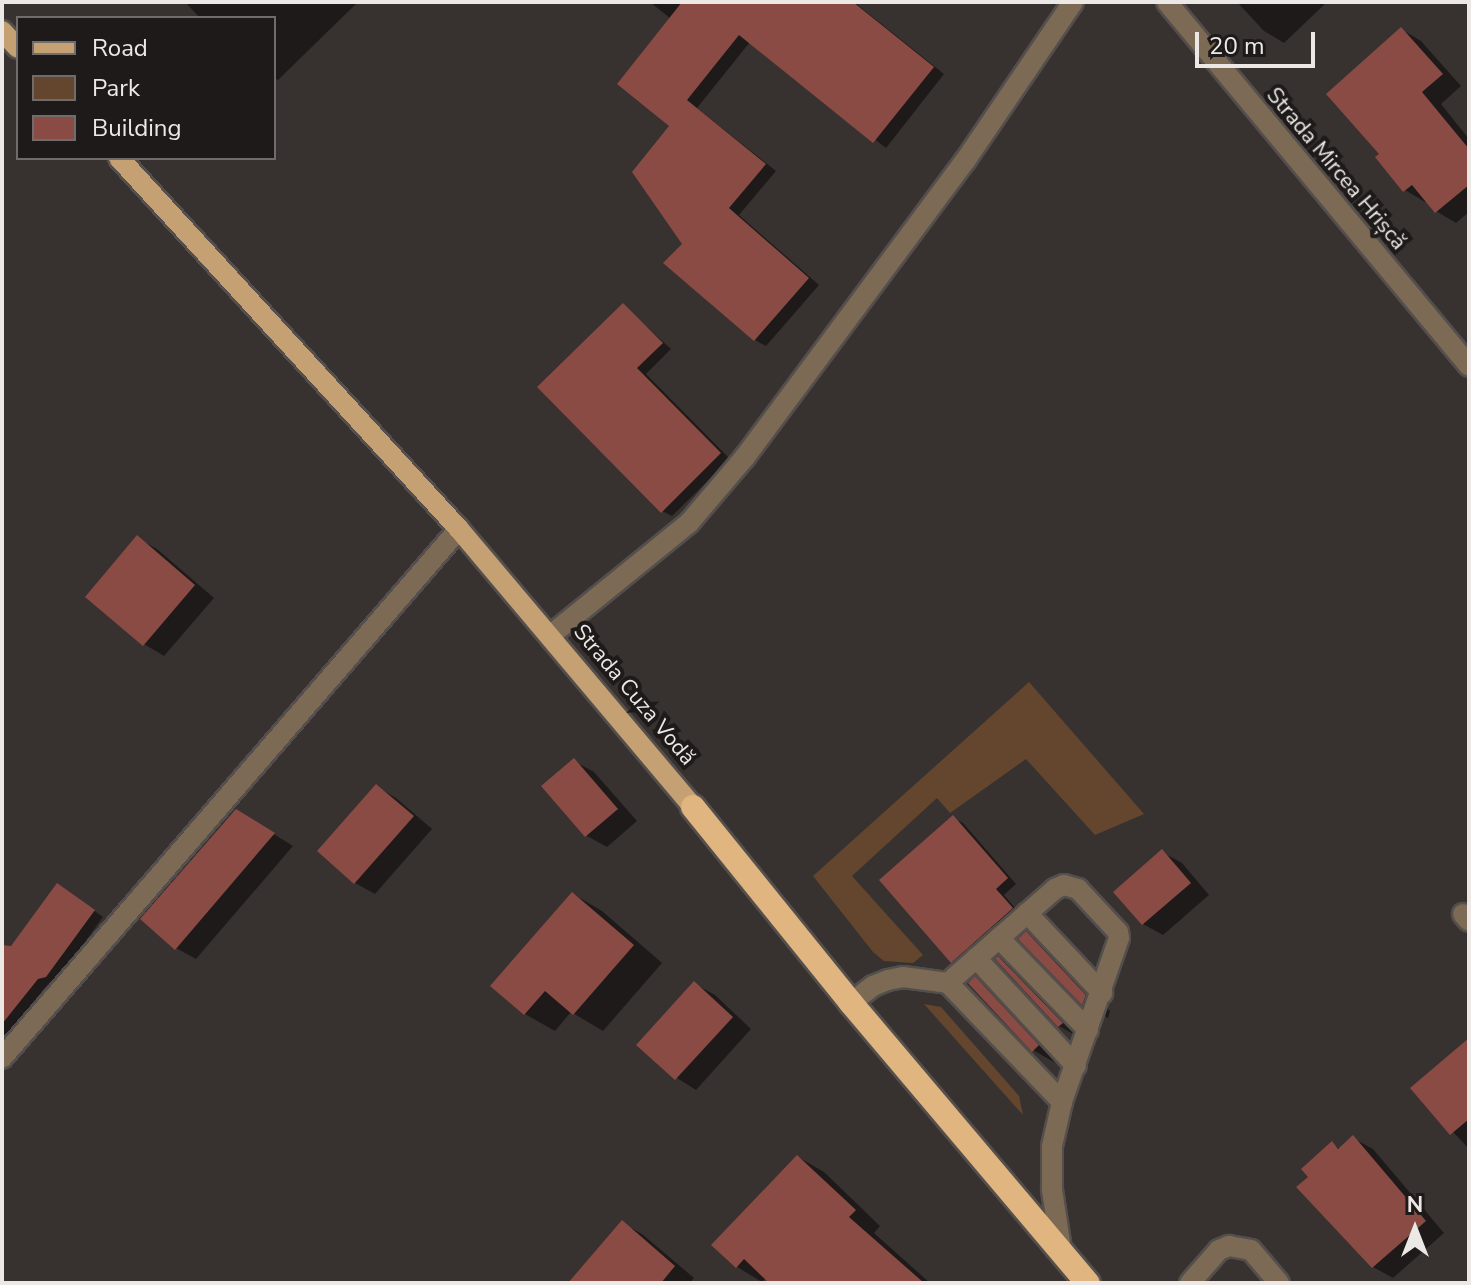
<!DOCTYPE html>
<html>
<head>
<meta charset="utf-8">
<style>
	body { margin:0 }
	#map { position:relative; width:1471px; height:1285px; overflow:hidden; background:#37322f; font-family:"Nunito Sans",sans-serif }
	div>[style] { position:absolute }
	.green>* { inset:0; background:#64462e }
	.shadow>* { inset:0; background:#0007 }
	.building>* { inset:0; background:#8a4b45 }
	.roads { filter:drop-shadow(2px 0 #544f4c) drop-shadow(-2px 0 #544f4c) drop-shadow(0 2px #544f4c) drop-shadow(0 -2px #544f4c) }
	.minor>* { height:20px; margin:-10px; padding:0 10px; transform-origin:10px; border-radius:10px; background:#7c6a55 }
	.major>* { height:20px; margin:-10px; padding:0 10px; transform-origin:10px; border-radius:10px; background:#c4a073 }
	.highway>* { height:24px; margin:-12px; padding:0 12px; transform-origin:12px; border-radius:12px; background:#e1b57f }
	span { translate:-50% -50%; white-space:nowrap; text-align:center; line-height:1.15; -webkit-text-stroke:8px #1d1a19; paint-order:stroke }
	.street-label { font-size:22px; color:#ebe8e6 }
	.frame { position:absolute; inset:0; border:4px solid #ebe8e6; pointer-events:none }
	.legend { position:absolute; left:16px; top:16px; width:260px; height:144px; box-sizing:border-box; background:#1d1a19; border:2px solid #6f6c6b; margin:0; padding:10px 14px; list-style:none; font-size:24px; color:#ebe8e6 }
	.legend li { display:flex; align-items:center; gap:16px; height:40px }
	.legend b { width:40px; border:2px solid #6f6c6b }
	.north { position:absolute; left:1375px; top:1189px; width:80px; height:80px; -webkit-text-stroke:6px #1d1a19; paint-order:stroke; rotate:0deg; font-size:22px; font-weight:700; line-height:32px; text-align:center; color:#ebe8e6 }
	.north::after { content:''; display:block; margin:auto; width:28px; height:36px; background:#ebe8e6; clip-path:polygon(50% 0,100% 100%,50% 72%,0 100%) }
	.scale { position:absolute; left:1195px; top:32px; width:120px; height:36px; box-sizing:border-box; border:4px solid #ebe8e6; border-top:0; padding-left:10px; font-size:24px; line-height:28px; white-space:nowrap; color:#ebe8e6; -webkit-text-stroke:6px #1d1a19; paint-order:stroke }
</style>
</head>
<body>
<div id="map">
	<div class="green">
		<div style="clip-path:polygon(1029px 682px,1144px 814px,1095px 835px,1026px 759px,950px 813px,937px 798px,852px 876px,923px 955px,913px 963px,884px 961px,873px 952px,813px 876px)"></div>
		<div style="clip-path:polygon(924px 1004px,941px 1007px,1019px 1096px,1023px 1115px)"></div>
	</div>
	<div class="shadow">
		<div style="clip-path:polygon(185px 2px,358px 2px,278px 80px,274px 78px,274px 18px,200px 18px)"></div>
		<div style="clip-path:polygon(650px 2px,854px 2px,944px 74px,886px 148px,750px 42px,697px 108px,776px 171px,739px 215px,819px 285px,766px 346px,755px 340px,685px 244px,672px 125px,671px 19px)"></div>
		<div style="clip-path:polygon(1237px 2px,1327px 2px,1284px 43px,1264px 31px)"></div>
		<div style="clip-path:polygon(1401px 29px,1421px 41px,1461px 86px,1441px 104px,1469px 139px,1469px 212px,1456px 223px,1436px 211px,1427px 200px,1425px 202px,1405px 190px,1382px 154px)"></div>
		<div style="clip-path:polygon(623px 305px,671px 349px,646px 374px,730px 459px,672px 516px,662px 511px)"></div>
		<div style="clip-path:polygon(137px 538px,157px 549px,214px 598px,164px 656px,144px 644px)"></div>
		<div style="clip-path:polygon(574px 761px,594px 772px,637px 821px,607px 847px,587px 836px,544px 787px)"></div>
		<div style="clip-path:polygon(376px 786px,396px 798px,432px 829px,375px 894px,355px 883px,320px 851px)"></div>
		<div style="clip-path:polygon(953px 818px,963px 823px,1016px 884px,1004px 895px,1021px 915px,962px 967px,952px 961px)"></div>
		<div style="clip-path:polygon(256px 823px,293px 846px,196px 959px,176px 948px)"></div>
		<div style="clip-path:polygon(1162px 852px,1182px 863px,1209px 895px,1163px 935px,1143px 924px)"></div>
		<div style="clip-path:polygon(67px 891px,103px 917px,56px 982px,48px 984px,2px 1041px,2px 952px,12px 948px)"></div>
		<div style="clip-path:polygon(573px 894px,602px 911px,662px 963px,603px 1031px,571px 1012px,555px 1031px,525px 1014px)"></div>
		<div style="clip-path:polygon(1027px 934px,1052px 949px,1110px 1011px,1108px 1018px,1083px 1003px,1021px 939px)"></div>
		<div style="clip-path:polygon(999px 958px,1022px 972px,1085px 1037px,1082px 1039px,1059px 1026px)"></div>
		<div style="clip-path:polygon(976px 979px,1001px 994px,1063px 1061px,1059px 1065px,1033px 1050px)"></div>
		<div style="clip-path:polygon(695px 984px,715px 995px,751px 1029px,696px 1090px,677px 1078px)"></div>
		<div style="clip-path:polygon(1469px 1046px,1469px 1149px,1413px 1089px)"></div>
		<div style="clip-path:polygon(1353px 1138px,1373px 1149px,1444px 1233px,1393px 1278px,1373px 1267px,1311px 1177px,1332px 1144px,1340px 1149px)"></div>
		<div style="clip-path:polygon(798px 1157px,824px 1172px,880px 1226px,874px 1233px,930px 1283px,772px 1283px,766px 1278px,762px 1282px,737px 1267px)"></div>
		<div style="clip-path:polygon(622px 1223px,642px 1234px,694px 1278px,690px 1283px,576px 1283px)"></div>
	</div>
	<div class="building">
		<div style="clip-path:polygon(682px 2px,853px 2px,934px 67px,873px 143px,739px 35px,687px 100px,766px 164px,729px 208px,809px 278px,754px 341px,663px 263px,682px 244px,632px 172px,669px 126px,617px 84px)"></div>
		<div style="clip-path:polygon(1401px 27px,1443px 74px,1422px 92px,1469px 149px,1469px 185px,1435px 213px,1412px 185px,1403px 192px,1375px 157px,1379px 154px,1326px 94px)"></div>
		<div style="clip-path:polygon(623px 303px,663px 343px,637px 368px,721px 453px,661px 513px,537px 387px)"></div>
		<div style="clip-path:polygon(137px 535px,195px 585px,143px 646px,85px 597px)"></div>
		<div style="clip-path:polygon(574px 758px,618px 809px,585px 837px,541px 786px)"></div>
		<div style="clip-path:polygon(376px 784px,414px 816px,354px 884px,317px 851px)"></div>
		<div style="clip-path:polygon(236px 809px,275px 833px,175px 950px,140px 919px)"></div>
		<div style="clip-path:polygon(953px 815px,1008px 878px,996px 889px,1013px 908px,951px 963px,879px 880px)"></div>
		<div style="clip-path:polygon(1162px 849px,1191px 883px,1142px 925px,1113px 892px)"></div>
		<div style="clip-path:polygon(57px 883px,95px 910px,46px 977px,38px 979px,2px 1024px,2px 945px,11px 946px)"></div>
		<div style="clip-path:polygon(572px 892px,634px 945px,573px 1015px,545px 991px,524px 1015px,490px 986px)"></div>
		<div style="clip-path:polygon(1026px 931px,1086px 995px,1082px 1005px,1018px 939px)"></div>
		<div style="clip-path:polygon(998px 956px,1063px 1023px,1058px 1027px,995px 959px)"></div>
		<div style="clip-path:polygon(975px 976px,1039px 1045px,1032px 1052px,968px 983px)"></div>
		<div style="clip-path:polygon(694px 981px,733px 1017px,675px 1080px,636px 1045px)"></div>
		<div style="clip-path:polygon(1469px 1038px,1469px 1119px,1450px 1135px,1410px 1088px)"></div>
		<div style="clip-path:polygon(1353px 1135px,1426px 1221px,1372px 1268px,1296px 1187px,1308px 1177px,1301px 1169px,1332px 1141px,1338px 1149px)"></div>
		<div style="clip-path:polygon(797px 1155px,856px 1210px,849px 1217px,924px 1283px,769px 1283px,744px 1259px,736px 1268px,711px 1245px)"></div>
		<div style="clip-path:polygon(622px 1220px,675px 1266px,661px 1283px,568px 1283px)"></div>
	</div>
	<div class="roads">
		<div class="minor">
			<div style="left:1167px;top:2px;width:473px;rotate:50.3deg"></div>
			<div style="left:551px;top:635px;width:178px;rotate:-39.1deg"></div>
			<div style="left:689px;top:523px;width:87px;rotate:-49.7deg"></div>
			<div style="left:745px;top:457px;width:369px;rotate:-53.4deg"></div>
			<div style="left:965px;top:161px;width:192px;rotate:-55.8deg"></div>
			<div style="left:1027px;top:913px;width:110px;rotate:46.8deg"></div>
			<div style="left:1463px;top:914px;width:9px;rotate:49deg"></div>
			<div style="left:999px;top:938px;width:128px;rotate:45.9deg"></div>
			<div style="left:976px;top:958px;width:147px;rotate:47.2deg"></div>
			<div style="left:948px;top:983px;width:142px;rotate:-41.3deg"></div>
			<div style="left:1055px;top:889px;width:10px;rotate:-24deg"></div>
			<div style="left:1064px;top:885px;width:15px;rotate:16deg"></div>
			<div style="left:1078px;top:889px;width:59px;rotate:47.1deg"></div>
			<div style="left:1118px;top:932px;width:6px;rotate:81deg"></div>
			<div style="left:1119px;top:938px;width:174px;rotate:109.2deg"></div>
			<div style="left:851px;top:1003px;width:28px;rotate:-38deg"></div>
			<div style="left:873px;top:986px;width:16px;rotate:-22deg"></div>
			<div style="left:888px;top:980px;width:15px;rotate:-11deg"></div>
			<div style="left:903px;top:977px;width:45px;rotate:7.6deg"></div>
			<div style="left:948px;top:983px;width:165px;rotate:46.2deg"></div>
			<div style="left:1062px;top:1102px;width:45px;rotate:102.8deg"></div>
			<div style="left:1052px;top:1146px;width:44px;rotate:90deg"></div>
			<div style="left:1052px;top:1190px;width:60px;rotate:81.3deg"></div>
			<div style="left:2px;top:1058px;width:699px;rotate:-49.18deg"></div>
			<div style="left:1190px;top:1283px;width:44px;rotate:-48.7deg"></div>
			<div style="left:1219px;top:1250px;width:11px;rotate:-22deg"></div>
			<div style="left:1229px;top:1246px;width:22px;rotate:10deg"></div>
			<div style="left:1251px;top:1250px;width:43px;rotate:49.7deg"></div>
		</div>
		<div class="major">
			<div style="left:2px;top:31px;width:23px;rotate:47deg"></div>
			<div style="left:119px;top:158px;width:503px;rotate:47.5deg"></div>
			<div style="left:459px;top:529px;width:363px;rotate:49.9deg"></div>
		</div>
		<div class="highway">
			<div style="left:693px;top:807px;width:252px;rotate:51.1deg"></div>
			<div style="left:851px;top:1003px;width:367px;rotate:49.8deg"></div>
		</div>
	</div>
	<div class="street-label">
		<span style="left:1336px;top:169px;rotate:50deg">Strada Mircea Hrișcă</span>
		<span style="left:634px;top:695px;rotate:50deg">Strada Cuza Vodă</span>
	</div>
	<div class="frame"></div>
	<ul class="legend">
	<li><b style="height:10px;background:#c4a073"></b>Road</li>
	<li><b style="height:22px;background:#64462e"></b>Park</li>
	<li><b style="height:22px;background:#8a4b45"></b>Building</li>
	</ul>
	<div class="north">N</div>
	<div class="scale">20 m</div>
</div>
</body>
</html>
